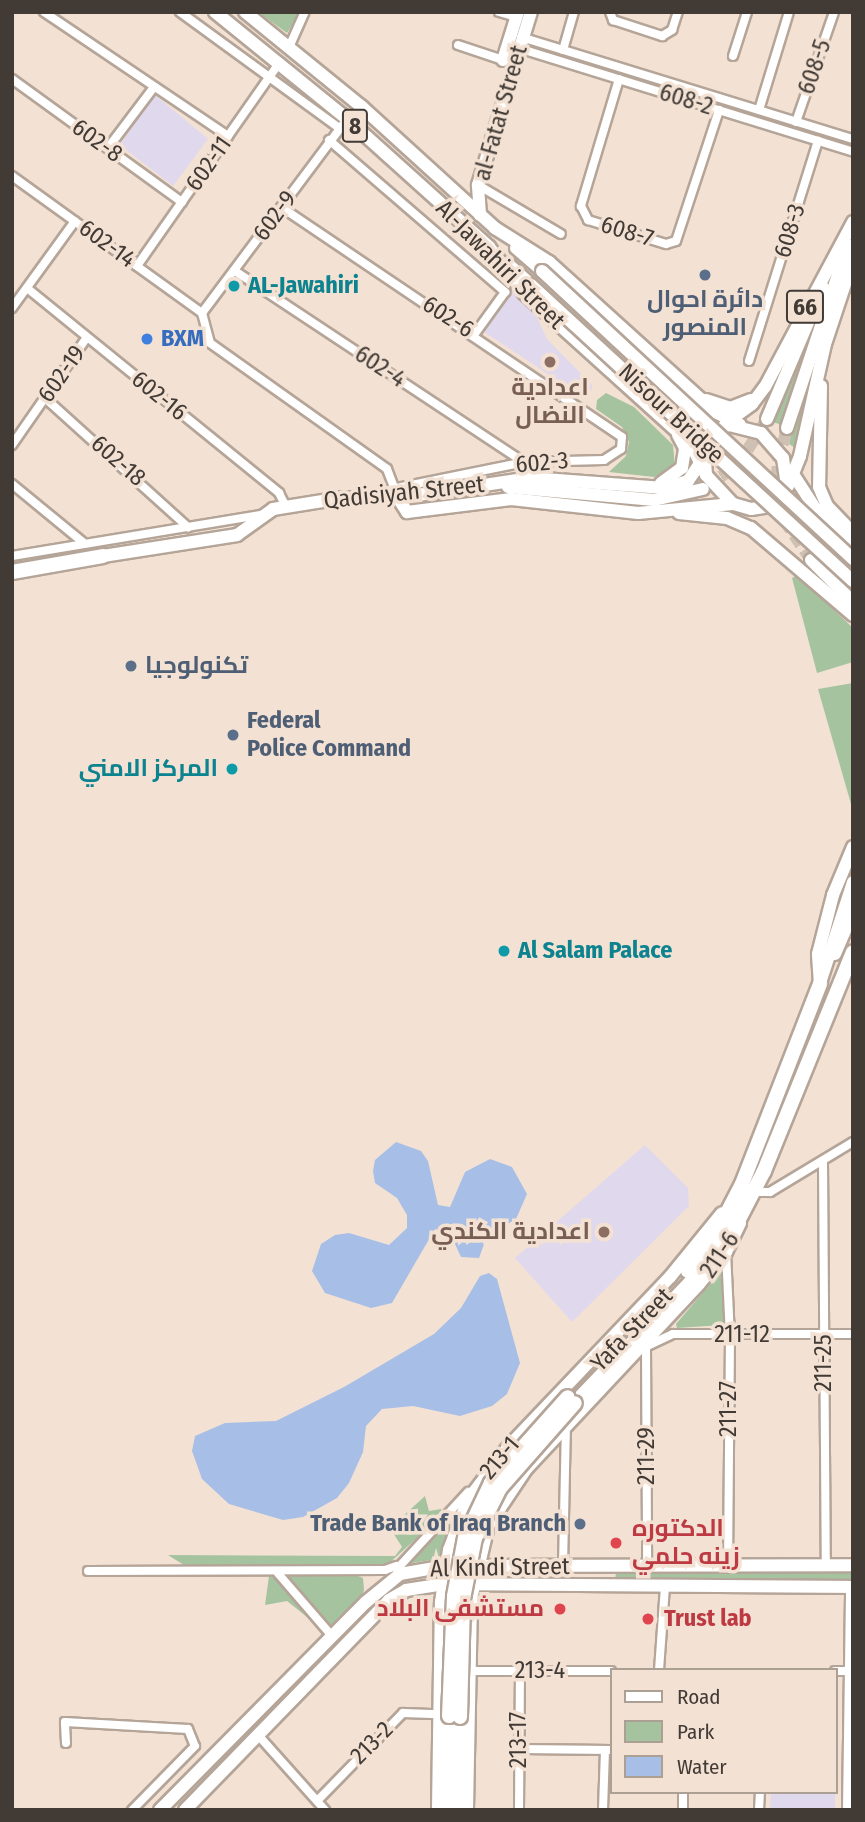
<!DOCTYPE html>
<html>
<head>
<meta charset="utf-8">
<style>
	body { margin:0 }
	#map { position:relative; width:865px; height:1822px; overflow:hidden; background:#f3e2d4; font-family:"Fira Sans Condensed",Cairo,sans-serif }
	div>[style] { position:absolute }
	.education>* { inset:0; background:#e0d8ed }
	.green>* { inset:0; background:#a6c3a0 }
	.water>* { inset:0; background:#a7bee7 }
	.primary-tunnel>* { height:12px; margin-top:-6px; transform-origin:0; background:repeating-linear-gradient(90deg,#cfc0b4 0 12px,transparent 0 18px) }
	.roads { filter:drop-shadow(2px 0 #b5a598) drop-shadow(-2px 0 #b5a598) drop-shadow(0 2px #b5a598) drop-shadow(0 -2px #b5a598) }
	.street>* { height:8px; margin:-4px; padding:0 4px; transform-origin:4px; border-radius:4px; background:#fff }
	.secondary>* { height:12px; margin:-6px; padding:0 6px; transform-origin:6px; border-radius:6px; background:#fff }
	.primary>* { height:12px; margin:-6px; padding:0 6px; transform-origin:6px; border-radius:6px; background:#fff }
	.highway>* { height:14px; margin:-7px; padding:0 7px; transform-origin:7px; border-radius:7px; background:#fff }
	.bridges { filter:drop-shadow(2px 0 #b5a598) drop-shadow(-2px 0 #b5a598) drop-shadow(0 2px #b5a598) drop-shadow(0 -2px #b5a598) }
	.primary-bridge>* { height:12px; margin:-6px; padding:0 6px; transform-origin:6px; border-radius:6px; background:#fff }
	.highway-bridge>* { height:14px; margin:-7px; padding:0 7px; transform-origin:7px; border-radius:7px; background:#fff }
	.dots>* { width:19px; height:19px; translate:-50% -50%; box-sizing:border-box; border:4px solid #f3e2d4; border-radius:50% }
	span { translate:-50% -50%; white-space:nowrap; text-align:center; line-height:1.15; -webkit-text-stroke:7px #f3e2d4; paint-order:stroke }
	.shield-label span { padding:2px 5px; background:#f3e2d4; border:2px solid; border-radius:5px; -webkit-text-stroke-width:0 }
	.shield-label { font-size:23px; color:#413a35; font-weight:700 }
	.street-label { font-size:24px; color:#413a35 }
	.culture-label { font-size:24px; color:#0d838f; font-weight:700 }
	.left { translate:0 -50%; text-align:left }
	.right { translate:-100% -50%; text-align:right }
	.service-label { font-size:24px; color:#4e5e75; font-weight:700 }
	.shop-label { font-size:24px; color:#366cbe; font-weight:700 }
	.education-label { font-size:24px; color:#785e54; font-weight:700 }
	.health-label { font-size:24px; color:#be3a42; font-weight:700 }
	.frame { position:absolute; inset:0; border:14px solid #413a35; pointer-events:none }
	.legend { position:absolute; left:610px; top:1668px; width:228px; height:126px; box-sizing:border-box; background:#f3e2d4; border:2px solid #ac9f94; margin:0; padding:9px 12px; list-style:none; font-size:21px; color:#413a35 }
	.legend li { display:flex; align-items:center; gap:14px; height:35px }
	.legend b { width:35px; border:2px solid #ac9f94 }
</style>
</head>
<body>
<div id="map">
	<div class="education">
		<div style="clip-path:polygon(154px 94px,208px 139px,173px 186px,120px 145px)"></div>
		<div style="clip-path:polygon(512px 292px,533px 309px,547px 339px,593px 386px,586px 399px,484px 332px)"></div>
		<div style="clip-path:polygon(645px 1145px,688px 1188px,689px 1206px,572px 1322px,515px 1258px)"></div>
		<div style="clip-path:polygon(837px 1680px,835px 1810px,770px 1810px,771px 1792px,835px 1792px)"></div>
	</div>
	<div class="green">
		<div style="clip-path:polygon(258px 12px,301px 12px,287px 33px)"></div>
		<div style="clip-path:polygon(829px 322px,797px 449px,789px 444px,792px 431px)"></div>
		<div style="clip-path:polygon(810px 340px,782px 425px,773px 422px)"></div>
		<div style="clip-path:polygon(606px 393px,634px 407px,673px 445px,675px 467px,654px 477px,609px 472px,626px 456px,629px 442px,622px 427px,596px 409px,597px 400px)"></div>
		<div style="clip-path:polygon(797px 575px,853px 628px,853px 662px,817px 673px,792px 578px)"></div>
		<div style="clip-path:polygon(853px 683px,853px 804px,851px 804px,818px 689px)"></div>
		<div style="clip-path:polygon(723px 1269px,723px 1325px,677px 1328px,676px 1324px)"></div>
		<div style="clip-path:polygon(425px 1496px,429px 1511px,441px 1509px,441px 1516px,385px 1567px,187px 1567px,168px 1555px,395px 1556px,402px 1547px,390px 1528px)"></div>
		<div style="clip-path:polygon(462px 1501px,444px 1558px,406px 1564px)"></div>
		<div style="clip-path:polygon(616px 1573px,853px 1573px,853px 1579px,615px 1580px)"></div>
		<div style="clip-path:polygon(269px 1576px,358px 1576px,363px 1578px,364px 1590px,361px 1599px,327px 1633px,287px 1601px,265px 1605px)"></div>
	</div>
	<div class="water">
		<div style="clip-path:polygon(396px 1142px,421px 1151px,428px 1161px,438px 1205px,450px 1207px,465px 1172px,490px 1159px,512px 1167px,527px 1194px,516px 1219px,487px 1236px,479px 1258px,461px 1257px,450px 1233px,435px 1229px,392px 1303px,371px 1308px,325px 1293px,312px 1271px,321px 1244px,335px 1235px,349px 1233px,389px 1245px,407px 1228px,407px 1215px,397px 1198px,375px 1183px,373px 1171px,375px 1160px)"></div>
		<div style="clip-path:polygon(489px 1273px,497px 1279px,520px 1363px,507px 1394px,492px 1406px,460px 1416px,413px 1406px,382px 1409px,366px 1426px,363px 1452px,349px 1483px,337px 1498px,303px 1517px,283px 1520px,229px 1504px,202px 1479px,192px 1451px,195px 1436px,225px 1423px,276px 1421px,344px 1387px,434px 1334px,461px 1308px,480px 1276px)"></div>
	</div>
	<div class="primary-tunnel">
		<div style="left:706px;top:487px;width:39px;rotate:-35deg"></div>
		<div style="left:738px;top:465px;width:54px;rotate:-57.8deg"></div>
		<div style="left:776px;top:496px;width:34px;rotate:-87deg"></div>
		<div style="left:778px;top:462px;width:35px;rotate:-75deg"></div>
		<div style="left:784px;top:520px;width:48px;rotate:56deg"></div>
	</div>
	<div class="roads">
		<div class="street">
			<div style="left:44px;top:12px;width:222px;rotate:34deg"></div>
			<div style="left:180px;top:12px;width:197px;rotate:36.1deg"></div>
			<div style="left:499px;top:12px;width:18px;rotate:16deg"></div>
			<div style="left:610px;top:12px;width:9px;rotate:69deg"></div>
			<div style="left:613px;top:20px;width:52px;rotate:18.1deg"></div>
			<div style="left:662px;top:36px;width:12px;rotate:-31deg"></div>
			<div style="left:672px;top:30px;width:19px;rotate:-72deg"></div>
			<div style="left:521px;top:37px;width:347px;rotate:17.1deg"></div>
			<div style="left:290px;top:45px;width:36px;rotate:-66deg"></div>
			<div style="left:458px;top:45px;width:47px;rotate:18.4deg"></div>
			<div style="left:518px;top:48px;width:351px;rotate:17.2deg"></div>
			<div style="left:563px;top:50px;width:40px;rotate:-74deg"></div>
			<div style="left:733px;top:56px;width:46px;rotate:-72.3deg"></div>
			<div style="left:12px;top:79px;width:210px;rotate:35.9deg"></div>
			<div style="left:619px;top:79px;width:133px;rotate:106.7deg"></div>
			<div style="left:581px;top:206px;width:16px;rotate:63deg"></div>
			<div style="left:588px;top:220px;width:82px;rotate:17.1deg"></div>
			<div style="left:666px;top:244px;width:10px;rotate:-17deg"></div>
			<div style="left:676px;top:241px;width:138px;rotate:-71.8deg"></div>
			<div style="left:759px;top:110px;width:102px;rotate:-73deg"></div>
			<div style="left:796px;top:122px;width:116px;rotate:-70.9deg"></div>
			<div style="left:329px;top:140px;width:233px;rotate:40.8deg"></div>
			<div style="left:505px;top:292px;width:53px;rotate:125.8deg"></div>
			<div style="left:108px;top:148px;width:76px;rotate:-53deg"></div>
			<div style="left:12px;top:176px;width:234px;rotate:35.8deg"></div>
			<div style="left:478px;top:185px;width:96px;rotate:30.6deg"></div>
			<div style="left:281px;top:207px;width:411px;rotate:34deg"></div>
			<div style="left:622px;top:437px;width:12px;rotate:95deg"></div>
			<div style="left:621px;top:449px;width:20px;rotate:147deg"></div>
			<div style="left:604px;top:460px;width:79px;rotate:178.5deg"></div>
			<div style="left:525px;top:462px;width:132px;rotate:168.6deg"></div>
			<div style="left:137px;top:266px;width:249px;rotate:-55deg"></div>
			<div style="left:235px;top:271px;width:346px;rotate:33.5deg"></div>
			<div style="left:27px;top:288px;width:325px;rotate:39.1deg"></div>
			<div style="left:279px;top:493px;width:16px;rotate:63deg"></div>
			<div style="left:12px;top:308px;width:107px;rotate:-54.1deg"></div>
			<div style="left:202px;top:313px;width:31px;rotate:75deg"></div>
			<div style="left:210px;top:343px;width:217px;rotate:35.4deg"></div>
			<div style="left:387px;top:469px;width:25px;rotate:69deg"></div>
			<div style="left:202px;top:313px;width:242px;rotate:-53.2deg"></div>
			<div style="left:749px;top:361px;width:231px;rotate:-72.6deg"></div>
			<div style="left:45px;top:398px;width:193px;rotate:42.1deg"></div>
			<div style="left:12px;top:445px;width:131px;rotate:-55.2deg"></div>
			<div style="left:12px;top:484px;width:94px;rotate:39.4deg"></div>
			<div style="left:12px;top:556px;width:252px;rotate:-9.4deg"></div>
			<div style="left:823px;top:1162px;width:403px;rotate:89.6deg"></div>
			<div style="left:751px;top:1192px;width:19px"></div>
			<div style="left:770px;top:1192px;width:97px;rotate:-31.1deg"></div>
			<div style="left:726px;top:1252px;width:84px;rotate:87.3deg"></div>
			<div style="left:730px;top:1336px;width:229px;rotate:90.5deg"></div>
			<div style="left:646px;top:1346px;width:219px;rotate:89.7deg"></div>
			<div style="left:645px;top:1347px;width:31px;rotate:-25deg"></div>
			<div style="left:673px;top:1334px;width:180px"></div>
			<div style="left:563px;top:1566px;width:139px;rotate:-88.8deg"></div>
			<div style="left:397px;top:1569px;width:105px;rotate:-47.3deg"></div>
			<div style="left:88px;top:1571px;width:297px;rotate:-0.2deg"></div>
			<div style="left:385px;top:1570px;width:12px;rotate:-20deg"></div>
			<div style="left:276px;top:1571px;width:86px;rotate:49.3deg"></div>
			<div style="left:659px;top:1670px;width:83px;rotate:-85.9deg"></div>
			<div style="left:469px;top:1671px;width:142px"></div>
			<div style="left:835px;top:1671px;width:18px"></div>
			<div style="left:258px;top:1735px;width:101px;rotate:48.2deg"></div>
			<div style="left:66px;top:1743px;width:21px;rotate:-93deg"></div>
			<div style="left:65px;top:1722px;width:123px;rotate:3.3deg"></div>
			<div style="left:188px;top:1729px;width:18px;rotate:68deg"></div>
			<div style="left:195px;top:1746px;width:90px;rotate:134.5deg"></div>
			<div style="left:520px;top:1749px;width:91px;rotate:0.6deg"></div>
			<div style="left:317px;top:1801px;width:123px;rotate:-45.7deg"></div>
			<div style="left:403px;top:1713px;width:36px;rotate:2deg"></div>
			<div style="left:519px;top:1810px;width:139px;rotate:-89.6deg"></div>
			<div style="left:603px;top:1810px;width:60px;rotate:-88.1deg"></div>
			<div style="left:683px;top:1810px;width:18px;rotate:-90deg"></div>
			<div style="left:759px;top:1810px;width:18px;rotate:-87deg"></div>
			<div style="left:847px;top:1810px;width:223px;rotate:-89.2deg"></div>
		</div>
		<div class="secondary">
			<div style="left:503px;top:60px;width:50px;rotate:-72.6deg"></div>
			<div style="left:480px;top:215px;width:30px;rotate:-94deg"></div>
			<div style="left:478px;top:185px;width:181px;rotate:-73deg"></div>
			<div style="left:160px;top:1810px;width:293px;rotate:-45.3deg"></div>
			<div style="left:366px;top:1602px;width:44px;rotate:-39.5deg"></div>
			<div style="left:400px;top:1574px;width:47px;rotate:-9.9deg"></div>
			<div style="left:446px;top:1566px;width:407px;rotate:-0.1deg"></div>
			<div style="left:185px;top:1810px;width:293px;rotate:-45.8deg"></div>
			<div style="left:389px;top:1600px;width:20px;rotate:-30deg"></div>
			<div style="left:406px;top:1590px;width:37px;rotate:-9deg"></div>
			<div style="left:443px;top:1584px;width:410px;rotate:0.4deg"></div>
			<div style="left:438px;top:1810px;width:208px;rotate:-89.2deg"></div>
			<div style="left:441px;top:1602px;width:53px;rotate:-81.3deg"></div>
			<div style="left:449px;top:1550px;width:53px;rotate:-69.2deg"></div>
			<div style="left:468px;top:1500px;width:68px;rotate:-52.8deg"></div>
			<div style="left:509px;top:1446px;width:233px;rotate:-46.4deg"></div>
			<div style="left:670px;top:1277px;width:82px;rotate:-50.9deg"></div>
			<div style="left:467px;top:1810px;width:211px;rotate:-88.9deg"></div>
			<div style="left:471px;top:1599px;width:75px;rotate:-76.9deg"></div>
			<div style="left:488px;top:1526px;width:69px;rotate:-56.3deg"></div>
			<div style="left:526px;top:1469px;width:253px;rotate:-46.9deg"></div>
			<div style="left:699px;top:1284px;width:42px;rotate:-49.8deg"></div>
			<div style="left:726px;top:1252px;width:32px;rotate:-64deg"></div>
		</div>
		<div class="primary">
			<div style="left:215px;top:12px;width:170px;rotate:39deg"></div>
			<div style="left:347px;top:119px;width:191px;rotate:42deg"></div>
			<div style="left:489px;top:247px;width:58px;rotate:52.7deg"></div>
			<div style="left:524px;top:293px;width:225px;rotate:42.1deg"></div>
			<div style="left:691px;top:444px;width:34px;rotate:64deg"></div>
			<div style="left:245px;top:12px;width:151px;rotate:39.1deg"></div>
			<div style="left:362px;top:107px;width:180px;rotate:42.3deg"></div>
			<div style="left:495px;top:228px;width:64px;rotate:32.2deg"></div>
			<div style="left:549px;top:262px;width:224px;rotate:42.1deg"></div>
			<div style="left:715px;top:412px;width:28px;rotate:27deg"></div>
			<div style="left:516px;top:248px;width:35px;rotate:41deg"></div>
			<div style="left:508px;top:264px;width:31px;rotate:42deg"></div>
			<div style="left:821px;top:386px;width:101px;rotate:91.1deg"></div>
			<div style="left:819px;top:487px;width:21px;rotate:67deg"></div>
			<div style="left:827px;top:506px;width:37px;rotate:46deg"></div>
			<div style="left:706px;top:400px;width:25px;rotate:18deg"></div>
			<div style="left:730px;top:408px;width:22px;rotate:-21deg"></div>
			<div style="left:767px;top:419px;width:143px;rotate:-67deg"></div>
			<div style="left:726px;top:423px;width:32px;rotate:-36deg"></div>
			<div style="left:752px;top:404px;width:21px;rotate:-53deg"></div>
			<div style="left:765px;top:387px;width:187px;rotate:-61.9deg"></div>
			<div style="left:729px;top:425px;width:33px;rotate:14deg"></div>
			<div style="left:761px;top:433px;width:33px;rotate:49deg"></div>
			<div style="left:783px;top:458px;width:27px;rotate:82deg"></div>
			<div style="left:787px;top:485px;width:27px;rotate:129deg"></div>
			<div style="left:770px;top:506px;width:19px;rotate:171deg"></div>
			<div style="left:751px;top:509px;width:19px;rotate:-164deg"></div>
			<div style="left:733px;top:504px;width:40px;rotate:-133deg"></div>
			<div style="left:706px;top:475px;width:31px;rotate:-94deg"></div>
			<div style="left:704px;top:444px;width:16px;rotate:-52deg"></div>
			<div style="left:714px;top:431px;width:16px;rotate:-22deg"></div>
			<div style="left:787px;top:428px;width:193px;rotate:-71.6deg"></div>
			<div style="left:791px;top:471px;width:44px;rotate:57deg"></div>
			<div style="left:815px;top:508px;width:54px;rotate:45.7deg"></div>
			<div style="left:661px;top:483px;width:26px;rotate:-36deg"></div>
			<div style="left:682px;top:468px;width:20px;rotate:-81deg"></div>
			<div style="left:685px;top:448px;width:15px;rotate:-118deg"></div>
			<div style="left:788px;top:486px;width:32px;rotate:-68deg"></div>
			<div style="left:800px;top:456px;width:115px;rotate:-77.4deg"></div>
			<div style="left:825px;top:344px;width:89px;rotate:-71.6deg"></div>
			<div style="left:508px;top:487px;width:147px;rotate:5.1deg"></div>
			<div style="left:654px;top:500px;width:50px;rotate:-12.7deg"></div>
			<div style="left:398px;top:498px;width:17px;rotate:57deg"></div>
			<div style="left:407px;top:512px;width:105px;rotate:-7.1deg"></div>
			<div style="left:511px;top:499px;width:128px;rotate:6.3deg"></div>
			<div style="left:638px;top:513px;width:95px;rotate:-5.4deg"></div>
			<div style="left:679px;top:513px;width:48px;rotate:5.9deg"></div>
			<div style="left:727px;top:518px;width:26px;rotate:23deg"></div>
			<div style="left:751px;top:528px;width:134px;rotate:40.5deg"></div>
			<div style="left:103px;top:556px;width:136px;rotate:-8.9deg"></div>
			<div style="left:237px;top:535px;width:44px;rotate:-35.8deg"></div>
			<div style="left:273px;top:509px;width:69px;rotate:-9.2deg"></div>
			<div style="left:341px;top:498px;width:57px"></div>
			<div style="left:398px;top:498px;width:134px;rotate:-8.6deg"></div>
			<div style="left:531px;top:478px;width:133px;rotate:4.3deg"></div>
			<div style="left:664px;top:488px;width:25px;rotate:-16deg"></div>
			<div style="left:688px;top:481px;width:25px;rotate:-56deg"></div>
			<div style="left:811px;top:560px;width:59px;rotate:45deg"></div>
			<div style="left:835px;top:954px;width:46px;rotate:-66.8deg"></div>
			<div style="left:821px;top:980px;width:103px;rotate:-71.9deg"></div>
			<div style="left:820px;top:984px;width:30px;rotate:-94deg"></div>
			<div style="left:818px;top:954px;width:61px;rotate:-75.7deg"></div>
			<div style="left:833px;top:895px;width:52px;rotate:-67.4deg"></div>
		</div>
		<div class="highway">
			<div style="left:12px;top:572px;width:92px;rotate:-10deg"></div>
			<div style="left:688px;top:1271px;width:46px;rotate:-52.9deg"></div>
			<div style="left:716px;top:1234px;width:56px;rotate:-62.5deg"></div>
			<div style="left:742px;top:1184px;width:215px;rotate:-68.7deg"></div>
			<div style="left:575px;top:1403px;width:166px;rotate:-46.2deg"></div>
			<div style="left:690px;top:1283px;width:74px;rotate:-51.6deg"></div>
			<div style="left:736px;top:1225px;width:61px;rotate:-62.6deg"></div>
			<div style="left:764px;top:1171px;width:236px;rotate:-67.9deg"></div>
			<div style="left:447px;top:1810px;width:94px;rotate:-88.8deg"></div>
			<div style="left:458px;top:1810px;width:93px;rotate:-88.8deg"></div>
		</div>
	</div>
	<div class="bridges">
		<div class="primary-bridge">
			<div style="left:542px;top:271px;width:424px;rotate:42.8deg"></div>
			<div style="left:531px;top:285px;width:437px;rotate:42.6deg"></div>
		</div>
		<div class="highway-bridge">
			<div style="left:449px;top:1716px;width:120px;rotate:-87.6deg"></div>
			<div style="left:454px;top:1596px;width:59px;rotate:-79.3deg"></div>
			<div style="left:465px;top:1538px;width:61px;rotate:-64.7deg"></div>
			<div style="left:491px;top:1483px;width:115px;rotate:-48.2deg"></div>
			<div style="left:460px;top:1717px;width:118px;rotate:-88.5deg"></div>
			<div style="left:463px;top:1599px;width:62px;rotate:-78.9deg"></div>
			<div style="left:475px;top:1538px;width:56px;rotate:-63.4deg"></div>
			<div style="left:500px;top:1488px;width:113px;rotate:-48.6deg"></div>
		</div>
	</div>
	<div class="dots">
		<div style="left:705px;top:275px;background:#5c6f8a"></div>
		<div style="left:234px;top:286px;background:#0f9aa8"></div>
		<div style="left:147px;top:339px;background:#3f7fe0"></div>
		<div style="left:550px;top:362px;background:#8d6e63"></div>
		<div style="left:131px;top:666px;background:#5c6f8a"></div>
		<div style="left:233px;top:735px;background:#5c6f8a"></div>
		<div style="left:232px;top:769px;background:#0f9aa8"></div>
		<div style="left:504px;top:951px;background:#0f9aa8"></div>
		<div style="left:604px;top:1232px;background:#8d6e63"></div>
		<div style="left:580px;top:1524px;background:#5c6f8a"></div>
		<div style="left:616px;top:1543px;background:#e0444e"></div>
		<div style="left:560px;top:1609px;background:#e0444e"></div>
		<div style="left:648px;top:1619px;background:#e0444e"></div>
	</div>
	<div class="shield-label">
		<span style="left:355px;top:126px">8</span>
		<span style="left:805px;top:307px">66</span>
	</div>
	<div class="street-label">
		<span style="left:815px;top:67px;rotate:-71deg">608-5</span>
		<span style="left:686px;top:100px;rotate:17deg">608-2</span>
		<span style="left:501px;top:113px;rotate:-74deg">al-Fatat Street</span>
		<span style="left:97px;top:141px;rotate:36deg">602-8</span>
		<span style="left:209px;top:164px;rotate:-55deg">602-11</span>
		<span style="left:275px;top:216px;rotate:-54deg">602-9</span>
		<span style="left:790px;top:231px;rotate:-73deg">608-3</span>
		<span style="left:627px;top:232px;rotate:17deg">608-7</span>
		<span style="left:107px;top:244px;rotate:36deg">602-14</span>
		<span style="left:500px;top:265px;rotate:45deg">Al-Jawahiri Street</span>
		<span style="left:448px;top:317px;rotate:33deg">602-6</span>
		<span style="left:380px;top:367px;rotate:33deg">602-4</span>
		<span style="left:62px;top:374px;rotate:-55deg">602-19</span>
		<span style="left:159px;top:396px;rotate:39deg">602-16</span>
		<span style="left:671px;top:414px;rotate:43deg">Nisour Bridge</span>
		<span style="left:118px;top:461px;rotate:41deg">602-18</span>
		<span style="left:542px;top:463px;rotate:-5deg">602-3</span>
		<span style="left:404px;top:493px;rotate:-6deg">Qadisiyah Street</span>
		<span style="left:720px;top:1255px;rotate:-56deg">211-6</span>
		<span style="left:632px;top:1330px;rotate:-46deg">Yafa Street</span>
		<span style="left:742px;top:1335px">211-12</span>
		<span style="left:824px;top:1363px;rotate:-90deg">211-25</span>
		<span style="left:729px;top:1409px;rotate:-90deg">211-27</span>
		<span style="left:647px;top:1456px;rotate:-90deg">211-29</span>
		<span style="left:500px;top:1458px;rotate:-50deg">213-1</span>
		<span style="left:500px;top:1568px;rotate:-1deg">Al Kindi Street</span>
		<span style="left:540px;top:1671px">213-4</span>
		<span style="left:519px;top:1740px;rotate:-90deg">213-17</span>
		<span style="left:372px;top:1743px;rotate:-45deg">213-2</span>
	</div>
	<div class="culture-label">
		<span class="left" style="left:248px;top:286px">AL-Jawahiri</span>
		<span class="right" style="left:218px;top:769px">المركز الامني</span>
		<span class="left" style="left:518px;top:951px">Al Salam Palace</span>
	</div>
	<div class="service-label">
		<span style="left:705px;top:314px">دائرة احوال<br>المنصور</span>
		<span class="left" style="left:145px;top:666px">تكنولوجيا</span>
		<span class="left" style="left:247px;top:735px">Federal<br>Police Command</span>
		<span class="right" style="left:566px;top:1524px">Trade Bank of Iraq Branch</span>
	</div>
	<div class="shop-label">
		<span class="left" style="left:161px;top:339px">BXM</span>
	</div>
	<div class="education-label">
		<span style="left:550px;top:402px">اعدادية<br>النضال</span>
		<span class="right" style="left:590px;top:1232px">اعدادية الكندي</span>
	</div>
	<div class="health-label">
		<span class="left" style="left:632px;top:1543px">الدكتوره<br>زينه حلمي</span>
		<span class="right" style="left:544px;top:1609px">مستشفى البلاد</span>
		<span class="left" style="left:664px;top:1619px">Trust lab</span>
	</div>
	<div class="frame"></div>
	<ul class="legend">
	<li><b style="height:9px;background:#fff"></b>Road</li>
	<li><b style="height:19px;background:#a6c3a0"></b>Park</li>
	<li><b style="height:19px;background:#a7bee7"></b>Water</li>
	</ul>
</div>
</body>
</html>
